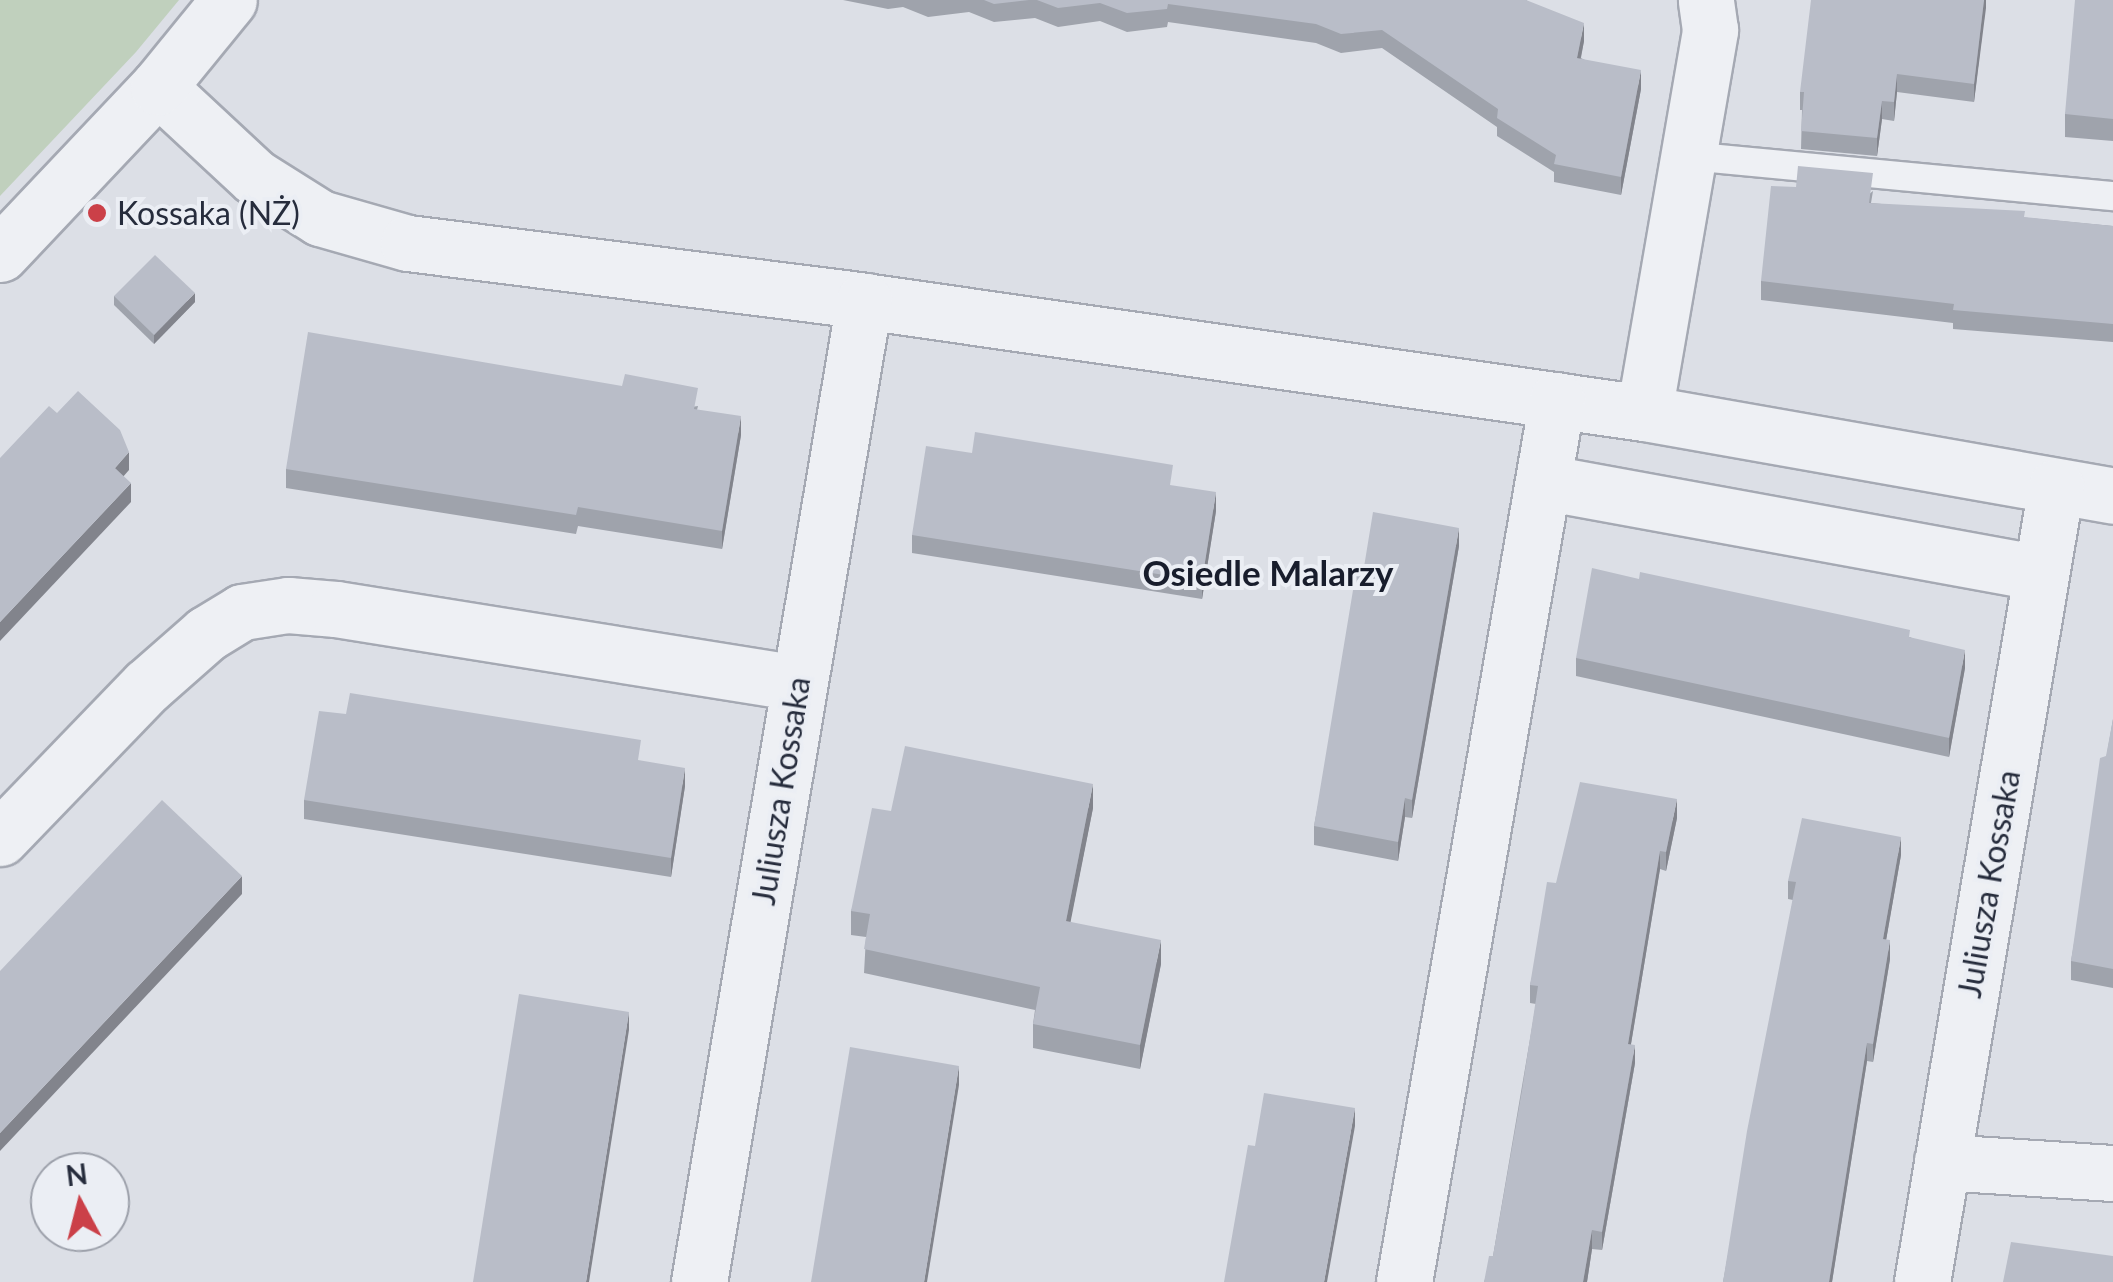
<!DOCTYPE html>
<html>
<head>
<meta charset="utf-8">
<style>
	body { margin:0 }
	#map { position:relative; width:2113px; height:1282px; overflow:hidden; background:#dcdfe6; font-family:Lato,sans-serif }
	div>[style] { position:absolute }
	.green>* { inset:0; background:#c0d0bd }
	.roads { filter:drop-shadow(2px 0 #a5a9b3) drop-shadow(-2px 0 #a5a9b3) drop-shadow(0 2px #a5a9b3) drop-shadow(0 -2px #a5a9b3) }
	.service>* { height:28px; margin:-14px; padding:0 14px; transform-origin:14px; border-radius:14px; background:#eef0f4 }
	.minor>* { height:55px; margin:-27.5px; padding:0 27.5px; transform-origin:27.5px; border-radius:27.5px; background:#eef0f4 }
	.wall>* { inset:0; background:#9fa3ac }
	.shaded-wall>* { inset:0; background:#82848c }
	.building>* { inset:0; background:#b9bdc8 }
	.dots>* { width:28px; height:28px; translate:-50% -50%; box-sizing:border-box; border:5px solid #ebeef4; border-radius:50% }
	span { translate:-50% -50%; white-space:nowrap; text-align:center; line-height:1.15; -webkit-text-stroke:8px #ebeef4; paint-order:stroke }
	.poi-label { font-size:32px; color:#262c3c }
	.left { translate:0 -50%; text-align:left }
	.street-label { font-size:32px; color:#262c3c }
	.neighbourhood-label { font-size:35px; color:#181d2c; font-weight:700 }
	.north { position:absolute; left:30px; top:1152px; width:100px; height:100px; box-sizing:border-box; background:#ebeef4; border:2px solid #9ca0aa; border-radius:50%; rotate:353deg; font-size:28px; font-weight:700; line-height:40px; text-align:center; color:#262c3c }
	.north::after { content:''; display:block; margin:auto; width:35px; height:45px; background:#cb4048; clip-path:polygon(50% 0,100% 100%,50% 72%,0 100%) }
</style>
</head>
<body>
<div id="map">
	<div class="green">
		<div style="clip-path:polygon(0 0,179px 0,136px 52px,0 196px)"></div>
	</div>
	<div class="roads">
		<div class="service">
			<div style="left:1688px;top:156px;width:427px;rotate:5.4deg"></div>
		</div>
		<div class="minor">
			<div style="left:158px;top:87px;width:132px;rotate:42.9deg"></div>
			<div style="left:255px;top:177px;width:77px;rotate:32.2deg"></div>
			<div style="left:320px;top:218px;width:91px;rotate:15.9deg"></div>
			<div style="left:408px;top:243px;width:460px;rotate:7.2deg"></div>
			<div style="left:864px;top:301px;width:788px;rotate:8.17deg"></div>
			<div style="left:1644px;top:413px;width:476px;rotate:10deg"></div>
			<div style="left:0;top:254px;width:230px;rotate:-46.6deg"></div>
			<div style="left:158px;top:87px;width:112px;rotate:-50.8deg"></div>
			<div style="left:1644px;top:413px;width:389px;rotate:-80.2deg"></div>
			<div style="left:1710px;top:30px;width:30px;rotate:-98deg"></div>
			<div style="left:1543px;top:482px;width:506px;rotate:10.36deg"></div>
			<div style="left:0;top:838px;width:211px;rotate:-46deg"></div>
			<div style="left:147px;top:686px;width:79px;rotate:-41.4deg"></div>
			<div style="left:206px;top:634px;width:42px;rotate:-31.4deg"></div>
			<div style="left:242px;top:612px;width:47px;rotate:-8.7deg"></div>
			<div style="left:288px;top:605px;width:48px;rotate:4.8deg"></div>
			<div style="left:336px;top:609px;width:469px;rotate:9.1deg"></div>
			<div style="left:1942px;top:1162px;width:171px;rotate:3.7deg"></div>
			<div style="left:699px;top:1282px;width:995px;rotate:-80.45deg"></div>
			<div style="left:1404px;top:1282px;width:895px;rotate:-80.16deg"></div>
			<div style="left:1922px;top:1282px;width:807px;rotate:-80.44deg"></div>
		</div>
	</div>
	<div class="wall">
		<div style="clip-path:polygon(843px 0,1526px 0,1584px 41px,1581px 58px,1641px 89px,1621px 195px,1554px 182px,1554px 172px,1497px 136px,1497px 127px,1382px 48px,1341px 53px,1316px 43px,1168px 22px,1167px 27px,1127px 32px,1100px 21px,1058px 27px,1035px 18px,994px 22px,969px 12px,928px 17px,903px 7px,888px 9px)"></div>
		<div style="clip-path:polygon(1986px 0,1974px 102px,1897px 92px,1894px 121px,1882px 119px,1877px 156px,1801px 149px,1802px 110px,1800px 110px,1800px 92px)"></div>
		<div style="clip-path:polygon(2113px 0,2113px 141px,2065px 137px,2065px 114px)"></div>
		<div style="clip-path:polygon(1873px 191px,1871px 203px,2113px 226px,2113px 342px,1953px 329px,1953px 323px,1761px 300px,1761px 281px)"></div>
		<div style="clip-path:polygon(114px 296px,195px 302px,154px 344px,114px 305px)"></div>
		<div style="clip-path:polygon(698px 406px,697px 410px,741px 435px,722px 549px,578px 526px,576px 534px,286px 488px,286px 469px)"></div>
		<div style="clip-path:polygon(1173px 486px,1216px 511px,1202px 599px,912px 553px,912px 535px)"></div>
		<div style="clip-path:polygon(1459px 546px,1412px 818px,1405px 817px,1398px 861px,1314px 845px,1314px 826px,1364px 567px)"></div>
		<div style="clip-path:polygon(1910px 637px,1965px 668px,1949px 757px,1576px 676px,1576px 658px)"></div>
		<div style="clip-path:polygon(2113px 719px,2113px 988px,2071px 980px,2071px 961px)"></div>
		<div style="clip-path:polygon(641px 761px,685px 786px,671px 877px,304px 819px,304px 800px)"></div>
		<div style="clip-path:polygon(1093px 808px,1070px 922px,1161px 964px,1140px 1069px,1033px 1048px,1033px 1024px,1035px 1010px,864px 973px,866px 937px,851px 935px,851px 911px,891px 811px)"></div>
		<div style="clip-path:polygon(1677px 818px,1666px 871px,1660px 869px,1631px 1044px,1635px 1063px,1602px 1250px,1592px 1249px,1587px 1282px,1484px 1282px,1493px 1256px,1536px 1004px,1530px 1003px,1530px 985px,1556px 883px)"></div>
		<div style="clip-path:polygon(1901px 855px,1886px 940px,1890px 959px,1873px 1062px,1867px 1061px,1832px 1282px,1723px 1282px,1793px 900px,1788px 899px,1788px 881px)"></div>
	</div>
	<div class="shaded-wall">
		<div style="clip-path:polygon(1984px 0,1986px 0,1986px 8px,1974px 102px,1974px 84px)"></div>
		<div style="clip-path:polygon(1584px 23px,1584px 41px,1577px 76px,1577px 58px)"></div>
		<div style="clip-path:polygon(1641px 70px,1641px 89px,1621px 195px,1621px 177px)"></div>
		<div style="clip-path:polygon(1897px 74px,1897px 92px,1894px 121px,1894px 102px)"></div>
		<div style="clip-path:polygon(1882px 101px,1882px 119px,1877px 156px,1877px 138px)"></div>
		<div style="clip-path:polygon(195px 293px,195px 302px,154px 344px,154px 335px)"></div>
		<div style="clip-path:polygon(741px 416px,741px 435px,722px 549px,722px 531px)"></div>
		<div style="clip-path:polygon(129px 452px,129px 470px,115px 486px,115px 468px)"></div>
		<div style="clip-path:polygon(131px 483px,131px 502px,0 641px,0 622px)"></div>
		<div style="clip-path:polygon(1216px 492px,1216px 511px,1202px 599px,1202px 581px)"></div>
		<div style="clip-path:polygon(1459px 528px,1459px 546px,1412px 818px,1412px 800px)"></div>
		<div style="clip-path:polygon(1965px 650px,1965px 668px,1949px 757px,1949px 738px)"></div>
		<div style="clip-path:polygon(685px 768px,685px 786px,671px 877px,671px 858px)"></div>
		<div style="clip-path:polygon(1093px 784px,1093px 808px,1066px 945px,1066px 921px)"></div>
		<div style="clip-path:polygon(1405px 798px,1405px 817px,1398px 861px,1398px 842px)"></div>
		<div style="clip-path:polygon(1677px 799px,1677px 818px,1666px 871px,1666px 852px)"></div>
		<div style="clip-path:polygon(1901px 837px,1901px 855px,1883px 958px,1883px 939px)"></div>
		<div style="clip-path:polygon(1660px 851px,1660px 869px,1628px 1062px,1628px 1044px)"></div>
		<div style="clip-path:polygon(242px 876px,242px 894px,0 1151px,0 1133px)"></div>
		<div style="clip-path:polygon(1161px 940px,1161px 964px,1140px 1069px,1140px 1045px)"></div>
		<div style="clip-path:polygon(1890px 940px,1890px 959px,1873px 1062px,1873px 1044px)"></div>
		<div style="clip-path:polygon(629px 1012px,629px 1030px,589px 1282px,586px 1282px)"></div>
		<div style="clip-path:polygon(1867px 1043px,1867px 1061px,1832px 1282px,1829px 1282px)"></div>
		<div style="clip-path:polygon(1635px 1045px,1635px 1063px,1602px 1250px,1602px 1232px)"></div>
		<div style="clip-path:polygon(959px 1066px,959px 1085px,927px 1282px,924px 1282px)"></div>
		<div style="clip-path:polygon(1355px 1108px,1355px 1126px,1327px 1282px,1324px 1282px)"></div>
		<div style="clip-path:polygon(1592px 1230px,1592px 1249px,1587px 1282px,1583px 1282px)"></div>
	</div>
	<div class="building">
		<div style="clip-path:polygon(984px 0,1029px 0,994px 4px)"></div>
		<div style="clip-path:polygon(1037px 0,1526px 0,1584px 23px,1577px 58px,1641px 70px,1621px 177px,1554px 164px,1556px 155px,1497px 118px,1498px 109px,1382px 30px,1341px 34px,1316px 24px,1168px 4px,1167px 9px,1127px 13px,1100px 3px,1058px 8px)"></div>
		<div style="clip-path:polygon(1811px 0,1984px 0,1974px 84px,1897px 74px,1894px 102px,1882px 101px,1877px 138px,1801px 131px,1804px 92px,1800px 92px)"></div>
		<div style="clip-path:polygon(2075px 0,2113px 0,2113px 119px,2065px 114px)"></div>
		<div style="clip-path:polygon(1798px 166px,1873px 173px,1869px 203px,2025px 211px,2024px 217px,2113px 226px,2113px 324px,1953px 310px,1954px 304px,1761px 281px,1771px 186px,1796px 187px)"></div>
		<div style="clip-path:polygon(155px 255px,195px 293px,154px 335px,114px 296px)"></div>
		<div style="clip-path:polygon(308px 332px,622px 386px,625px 374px,698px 388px,694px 409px,741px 416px,722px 531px,578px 507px,576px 515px,286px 469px)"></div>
		<div style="clip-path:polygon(78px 391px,120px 430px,129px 452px,115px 468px,131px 483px,0 622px,0 458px,49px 406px,57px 413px)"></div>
		<div style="clip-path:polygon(975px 432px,1173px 465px,1170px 485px,1216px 492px,1202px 581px,912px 535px,926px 446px,972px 453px)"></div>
		<div style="clip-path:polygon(1373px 512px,1459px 528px,1412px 800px,1405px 798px,1398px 842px,1314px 826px,1357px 566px,1364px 567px)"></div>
		<div style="clip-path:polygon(1592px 568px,1639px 579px,1640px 572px,1856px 618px,1910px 630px,1909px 637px,1965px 650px,1949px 738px,1576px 658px)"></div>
		<div style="clip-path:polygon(350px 693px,641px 740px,638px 760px,685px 768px,671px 858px,304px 800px,319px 711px,346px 714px)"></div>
		<div style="clip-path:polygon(2113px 719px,2113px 969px,2071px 961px,2100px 758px,2106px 756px)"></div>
		<div style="clip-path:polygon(905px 746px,1093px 784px,1066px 921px,1161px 940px,1140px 1045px,1033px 1024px,1040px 987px,864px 949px,870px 914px,851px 911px,872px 808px,891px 811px)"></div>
		<div style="clip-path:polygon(1580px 782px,1677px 799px,1666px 852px,1660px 851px,1628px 1044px,1635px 1045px,1602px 1232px,1592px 1230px,1583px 1282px,1484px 1282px,1489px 1256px,1493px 1256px,1522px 1090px,1538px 986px,1530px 985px,1547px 882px,1556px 883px)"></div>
		<div style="clip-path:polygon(162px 800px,242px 876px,0 1133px,0 971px)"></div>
		<div style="clip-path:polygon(1802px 818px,1901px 837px,1883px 939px,1890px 940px,1873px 1044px,1867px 1043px,1829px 1282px,1723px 1282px,1747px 1131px,1796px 882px,1788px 881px)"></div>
		<div style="clip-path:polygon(519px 994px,629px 1012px,586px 1282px,473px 1282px)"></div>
		<div style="clip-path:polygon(850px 1047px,959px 1066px,924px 1282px,811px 1282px)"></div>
		<div style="clip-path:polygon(1264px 1093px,1355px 1108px,1324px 1282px,1224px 1282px,1248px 1145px,1255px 1146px)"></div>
		<div style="clip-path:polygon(2011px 1242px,2113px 1256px,2113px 1282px,2003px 1282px)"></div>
	</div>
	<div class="dots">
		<div style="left:97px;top:213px;background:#cb4048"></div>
	</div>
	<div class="poi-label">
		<span class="left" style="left:117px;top:213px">Kossaka (NŻ)</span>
	</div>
	<div class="street-label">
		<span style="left:781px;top:791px;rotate:-81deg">Juliusza Kossaka</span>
		<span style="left:1989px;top:884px;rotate:-80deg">Juliusza Kossaka</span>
	</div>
	<div class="neighbourhood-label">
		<span style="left:1268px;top:572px">Osiedle Malarzy</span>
	</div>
	<div class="north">N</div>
</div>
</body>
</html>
